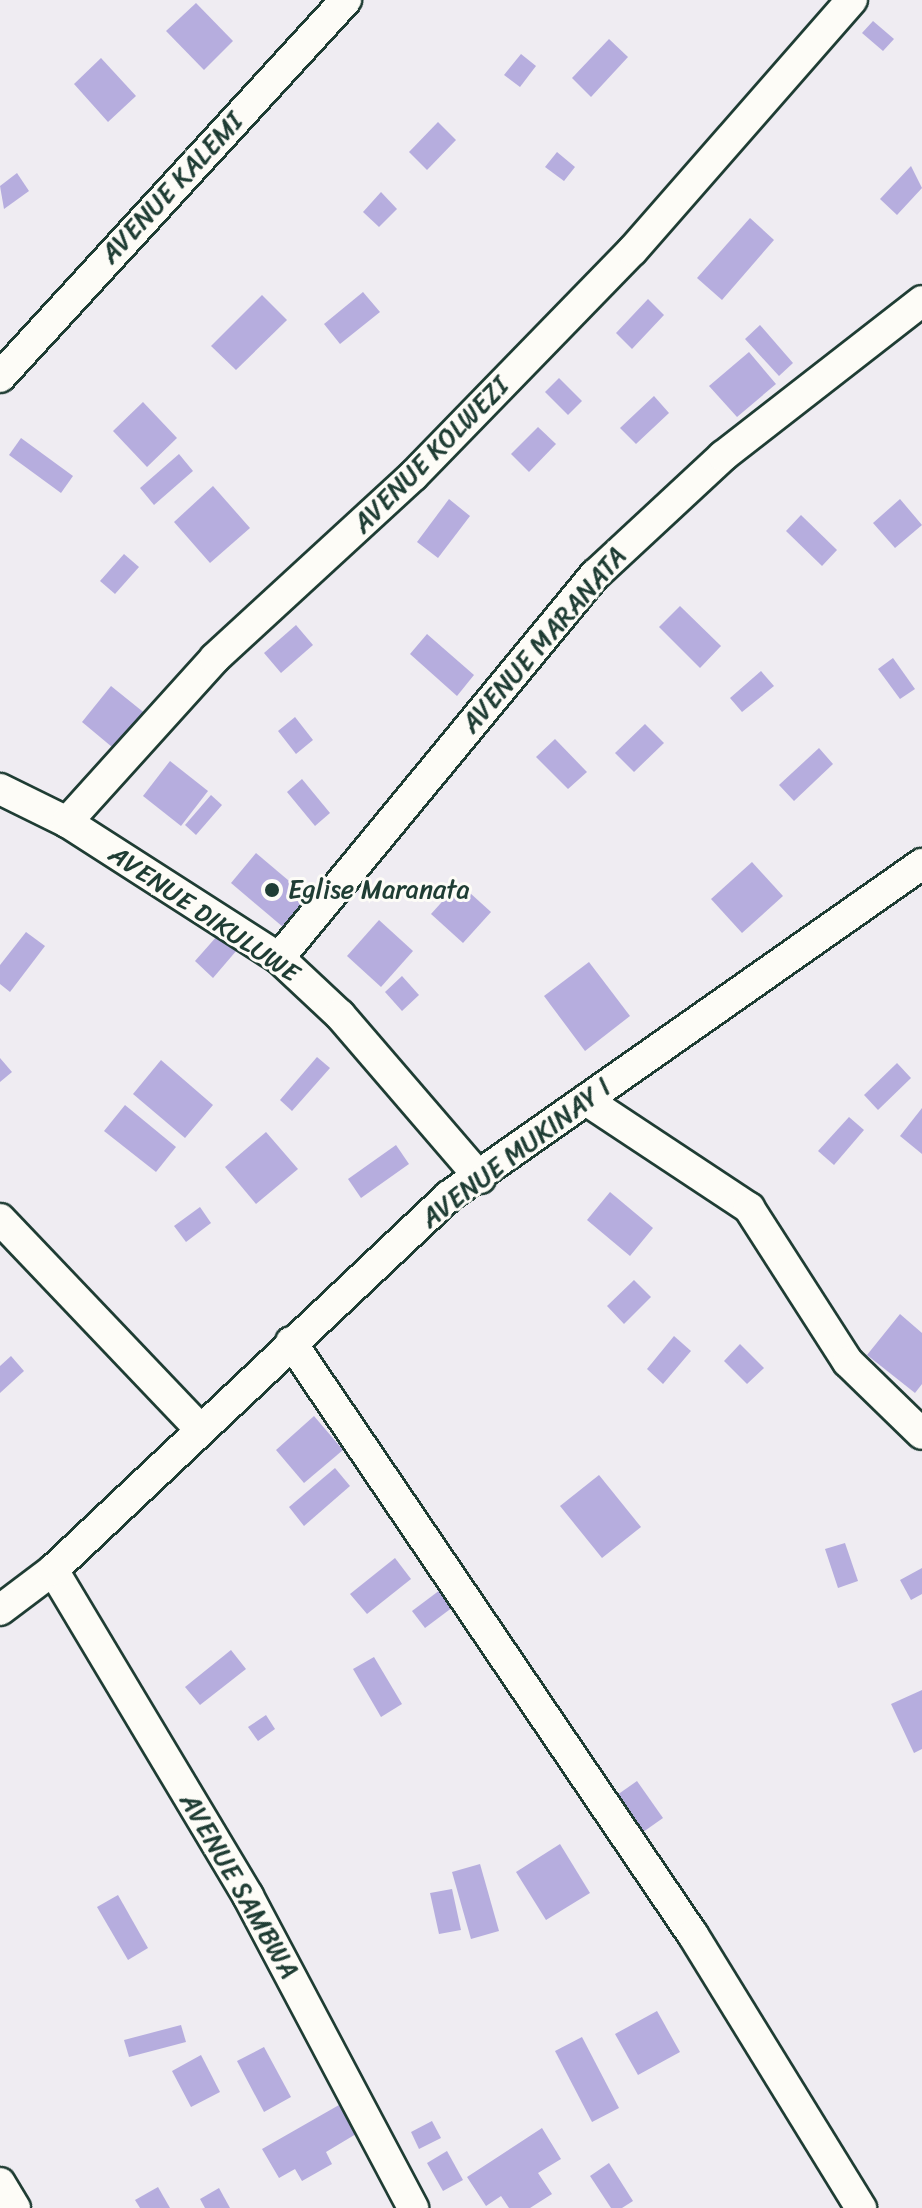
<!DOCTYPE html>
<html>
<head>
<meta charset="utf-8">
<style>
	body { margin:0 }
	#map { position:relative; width:922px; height:2208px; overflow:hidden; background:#efecf2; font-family:Sriracha,sans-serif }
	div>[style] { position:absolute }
	.building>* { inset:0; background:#b6adde }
	.roads { filter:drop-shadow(2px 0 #1f3d34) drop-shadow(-2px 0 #1f3d34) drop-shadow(0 2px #1f3d34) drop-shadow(0 -2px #1f3d34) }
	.street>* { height:30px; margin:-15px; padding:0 15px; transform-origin:15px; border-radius:15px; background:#fdfcf7 }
	.dots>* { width:22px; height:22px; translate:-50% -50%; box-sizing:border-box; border:4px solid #fdfcf7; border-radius:50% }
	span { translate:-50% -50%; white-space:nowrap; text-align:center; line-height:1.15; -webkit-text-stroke:6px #fdfcf7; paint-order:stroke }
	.street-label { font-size:26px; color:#1f3d34 }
	.poi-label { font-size:26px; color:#1f3d34 }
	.left { translate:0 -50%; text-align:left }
</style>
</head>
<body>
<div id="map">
	<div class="building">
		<div style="clip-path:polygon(196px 3px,233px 41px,204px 70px,166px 31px)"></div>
		<div style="clip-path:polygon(873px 21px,894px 39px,883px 51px,862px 33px)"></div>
		<div style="clip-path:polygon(609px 39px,628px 57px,591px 97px,572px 78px)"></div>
		<div style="clip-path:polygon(521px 54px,536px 66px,520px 87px,504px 75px)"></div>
		<div style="clip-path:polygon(101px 58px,136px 96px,108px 122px,74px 84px)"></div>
		<div style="clip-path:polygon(438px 122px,456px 140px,427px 170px,409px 152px)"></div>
		<div style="clip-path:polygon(557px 152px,575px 167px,564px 181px,545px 167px)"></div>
		<div style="clip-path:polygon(911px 166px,922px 188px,897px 215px,880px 199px)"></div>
		<div style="clip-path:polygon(17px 173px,29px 191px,4px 209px,0 186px)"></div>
		<div style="clip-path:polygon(381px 192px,397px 209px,379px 227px,363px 212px)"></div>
		<div style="clip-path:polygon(750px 218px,774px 240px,722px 300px,697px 278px)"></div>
		<div style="clip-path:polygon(363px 292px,380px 312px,340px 344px,324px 324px)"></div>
		<div style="clip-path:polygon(262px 295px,287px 320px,236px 370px,211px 346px)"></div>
		<div style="clip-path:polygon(648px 299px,664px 315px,632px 349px,616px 333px)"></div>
		<div style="clip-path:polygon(760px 325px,793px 363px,779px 376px,745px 339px)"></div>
		<div style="clip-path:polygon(749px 352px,776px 384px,737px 417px,709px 386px)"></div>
		<div style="clip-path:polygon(559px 378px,582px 401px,568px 415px,545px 392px)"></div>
		<div style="clip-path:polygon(654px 396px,669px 413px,636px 444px,620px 428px)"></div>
		<div style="clip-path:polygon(143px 402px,177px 438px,147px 467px,113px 431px)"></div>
		<div style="clip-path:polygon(538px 427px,556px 444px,529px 472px,511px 454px)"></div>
		<div style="clip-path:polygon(21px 438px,73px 476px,61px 493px,9px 455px)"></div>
		<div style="clip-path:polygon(179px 454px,193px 471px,154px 505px,140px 488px)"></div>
		<div style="clip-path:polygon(213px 486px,250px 528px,210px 563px,174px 522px)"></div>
		<div style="clip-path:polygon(449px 499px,470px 516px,438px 558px,417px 542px)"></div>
		<div style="clip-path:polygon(900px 499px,922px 525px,895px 548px,873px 523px)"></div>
		<div style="clip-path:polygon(801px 515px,837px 550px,822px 566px,786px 531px)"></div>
		<div style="clip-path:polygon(124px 554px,139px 567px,115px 594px,100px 581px)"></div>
		<div style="clip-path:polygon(680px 606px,721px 646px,700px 668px,659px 627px)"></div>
		<div style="clip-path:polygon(296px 625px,313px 645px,281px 673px,264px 653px)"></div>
		<div style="clip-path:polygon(427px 634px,474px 675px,457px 696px,410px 654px)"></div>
		<div style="clip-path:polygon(893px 658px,915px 689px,900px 699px,878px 669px)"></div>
		<div style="clip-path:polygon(761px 671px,774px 686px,742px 712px,730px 698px)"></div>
		<div style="clip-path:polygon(111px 686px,147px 715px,118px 752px,82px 722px)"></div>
		<div style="clip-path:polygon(295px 717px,313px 740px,296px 754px,278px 731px)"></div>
		<div style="clip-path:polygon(645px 724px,664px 743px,634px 772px,615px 753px)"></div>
		<div style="clip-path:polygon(555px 739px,587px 772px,568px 789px,536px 757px)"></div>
		<div style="clip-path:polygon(819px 748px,833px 764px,794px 801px,779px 785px)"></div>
		<div style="clip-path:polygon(170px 761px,208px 791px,181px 826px,143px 796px)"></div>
		<div style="clip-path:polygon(302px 779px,330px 813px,315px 826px,287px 792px)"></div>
		<div style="clip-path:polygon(211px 795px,222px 805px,196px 835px,185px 825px)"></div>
		<div style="clip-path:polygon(256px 853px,308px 897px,283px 927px,231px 883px)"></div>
		<div style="clip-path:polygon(752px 862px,783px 896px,742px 933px,711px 899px)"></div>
		<div style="clip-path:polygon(459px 883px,491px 912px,463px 943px,431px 914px)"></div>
		<div style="clip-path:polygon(379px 920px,413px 951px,381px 987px,347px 956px)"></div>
		<div style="clip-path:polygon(225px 927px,243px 943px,213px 978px,195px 961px)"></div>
		<div style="clip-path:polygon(26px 932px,45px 946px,10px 992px,0 984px,0 965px)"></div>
		<div style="clip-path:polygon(589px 962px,630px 1016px,585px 1051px,544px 996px)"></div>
		<div style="clip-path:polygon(402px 976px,419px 995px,402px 1011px,385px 992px)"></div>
		<div style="clip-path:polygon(317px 1057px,330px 1068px,292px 1111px,280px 1100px)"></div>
		<div style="clip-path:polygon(0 1058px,12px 1072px,0 1082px)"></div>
		<div style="clip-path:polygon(161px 1060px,213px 1105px,185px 1138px,133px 1094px)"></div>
		<div style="clip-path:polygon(897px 1063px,911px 1078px,878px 1110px,864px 1095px)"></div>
		<div style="clip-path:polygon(125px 1105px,176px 1147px,156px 1172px,104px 1131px)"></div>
		<div style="clip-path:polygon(922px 1108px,922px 1154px,900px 1136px)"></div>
		<div style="clip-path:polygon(849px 1117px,864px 1130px,834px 1165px,818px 1151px)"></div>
		<div style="clip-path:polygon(266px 1132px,298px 1169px,256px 1204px,225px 1167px)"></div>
		<div style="clip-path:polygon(396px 1145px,409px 1164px,361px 1198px,348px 1179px)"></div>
		<div style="clip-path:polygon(610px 1192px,653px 1228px,630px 1256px,587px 1220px)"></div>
		<div style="clip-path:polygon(200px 1207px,211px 1223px,186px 1242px,174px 1226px)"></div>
		<div style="clip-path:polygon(634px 1280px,651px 1297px,624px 1324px,607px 1306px)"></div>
		<div style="clip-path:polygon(900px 1314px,922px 1333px,922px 1384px,915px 1393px,867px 1355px)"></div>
		<div style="clip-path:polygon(674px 1336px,691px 1351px,663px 1384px,647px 1369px)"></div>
		<div style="clip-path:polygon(740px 1344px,764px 1368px,747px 1384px,724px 1361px)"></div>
		<div style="clip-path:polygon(11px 1356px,24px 1371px,0 1393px,0 1366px)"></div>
		<div style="clip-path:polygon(314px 1416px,343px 1450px,304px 1483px,276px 1450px)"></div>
		<div style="clip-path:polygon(335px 1468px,350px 1486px,304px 1526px,289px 1507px)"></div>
		<div style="clip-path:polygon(599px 1475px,641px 1527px,602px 1558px,560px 1506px)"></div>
		<div style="clip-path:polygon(845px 1543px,858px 1581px,838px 1588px,825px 1549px)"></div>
		<div style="clip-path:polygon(395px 1558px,411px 1579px,367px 1614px,350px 1594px)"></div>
		<div style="clip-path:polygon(922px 1568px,922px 1594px,911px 1600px,900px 1580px)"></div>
		<div style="clip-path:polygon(440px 1590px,453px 1607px,425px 1628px,412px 1611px)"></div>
		<div style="clip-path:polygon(231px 1650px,246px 1669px,200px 1705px,185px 1687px)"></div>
		<div style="clip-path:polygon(374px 1657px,402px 1704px,381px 1717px,353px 1669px)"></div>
		<div style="clip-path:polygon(922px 1690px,922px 1749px,914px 1753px,891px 1704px)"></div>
		<div style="clip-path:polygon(266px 1715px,275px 1729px,258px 1741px,248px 1727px)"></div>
		<div style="clip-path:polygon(637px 1781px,663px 1818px,636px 1837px,610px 1800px)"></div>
		<div style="clip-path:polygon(560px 1844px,590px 1893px,546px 1920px,516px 1872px)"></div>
		<div style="clip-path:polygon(480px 1864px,499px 1931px,471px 1939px,452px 1872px)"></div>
		<div style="clip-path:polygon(452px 1889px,461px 1930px,439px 1934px,430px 1893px)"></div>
		<div style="clip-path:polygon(118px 1895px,148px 1948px,128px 1960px,97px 1907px)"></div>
		<div style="clip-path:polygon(657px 2011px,680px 2052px,638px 2075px,615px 2034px)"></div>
		<div style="clip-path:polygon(181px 2025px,186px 2042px,129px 2057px,124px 2040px)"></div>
		<div style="clip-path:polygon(582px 2037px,619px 2108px,592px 2122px,555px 2051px)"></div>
		<div style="clip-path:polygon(264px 2047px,291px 2097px,264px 2112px,237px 2061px)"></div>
		<div style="clip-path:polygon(201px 2055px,220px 2092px,191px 2107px,172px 2071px)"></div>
		<div style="clip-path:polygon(339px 2105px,356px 2134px,326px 2152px,332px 2164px,302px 2181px,295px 2169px,279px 2178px,262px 2149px)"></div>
		<div style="clip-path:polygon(432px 2121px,441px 2138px,419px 2149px,411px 2132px)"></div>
		<div style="clip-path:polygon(542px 2128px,561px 2159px,538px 2173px,552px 2194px,530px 2208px,509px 2208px,501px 2196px,486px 2206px,467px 2177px)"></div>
		<div style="clip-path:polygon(447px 2151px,463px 2180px,443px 2191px,427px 2163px)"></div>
		<div style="clip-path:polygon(609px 2163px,633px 2201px,622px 2208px,611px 2208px,590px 2176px)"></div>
		<div style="clip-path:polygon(158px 2187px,170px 2208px,140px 2208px,135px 2200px)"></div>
		<div style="clip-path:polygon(219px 2188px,230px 2208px,205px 2208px,200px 2199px)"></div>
	</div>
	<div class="roads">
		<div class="street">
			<div style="left:0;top:377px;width:512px;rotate:-47.46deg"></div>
			<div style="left:0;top:789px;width:75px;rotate:26.2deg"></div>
			<div style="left:67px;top:822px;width:252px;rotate:32.7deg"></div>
			<div style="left:279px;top:958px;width:83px;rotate:43.1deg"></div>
			<div style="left:340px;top:1015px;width:215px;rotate:49.3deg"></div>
			<div style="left:67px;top:822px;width:221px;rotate:-47.9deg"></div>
			<div style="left:215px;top:658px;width:269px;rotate:-42.6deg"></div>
			<div style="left:413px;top:476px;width:314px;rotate:-45.8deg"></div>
			<div style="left:632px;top:251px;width:334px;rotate:-48.8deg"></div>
			<div style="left:279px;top:958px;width:497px;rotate:-50.5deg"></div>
			<div style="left:595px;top:575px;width:175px;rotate:-42.9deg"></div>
			<div style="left:723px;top:456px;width:252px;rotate:-37.9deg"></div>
			<div style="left:586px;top:1100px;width:196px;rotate:33.5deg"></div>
			<div style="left:749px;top:1208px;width:183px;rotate:57.3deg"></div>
			<div style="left:848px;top:1362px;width:103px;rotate:44.2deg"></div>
			<div style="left:0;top:1219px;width:289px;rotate:46.4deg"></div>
			<div style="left:291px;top:1342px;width:716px;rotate:55.87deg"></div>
			<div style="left:693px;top:1935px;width:321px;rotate:58.4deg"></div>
			<div style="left:53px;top:1570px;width:380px;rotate:59.1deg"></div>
			<div style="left:248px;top:1896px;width:353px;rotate:62.1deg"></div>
			<div style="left:0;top:1610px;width:66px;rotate:-37deg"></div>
			<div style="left:53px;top:1570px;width:545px;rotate:-43.36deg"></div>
			<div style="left:449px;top:1196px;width:578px;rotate:-35.07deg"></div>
			<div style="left:0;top:2183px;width:29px;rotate:59deg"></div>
		</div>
	</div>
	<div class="dots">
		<div style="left:272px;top:890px;background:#1f3d34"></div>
	</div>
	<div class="street-label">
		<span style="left:172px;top:188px;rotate:-47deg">AVENUE KALEMI</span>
		<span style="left:431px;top:455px;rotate:-45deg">AVENUE KOLWEZI</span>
		<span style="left:544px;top:640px;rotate:-49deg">AVENUE MARANATA</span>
		<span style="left:204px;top:914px;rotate:34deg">AVENUE DIKULUWE</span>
		<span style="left:516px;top:1153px;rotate:-37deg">AVENUE MUKINAY I</span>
		<span style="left:239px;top:1886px;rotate:60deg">AVENUE SAMBWA</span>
	</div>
	<div class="poi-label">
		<span class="left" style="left:288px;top:890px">Eglise Maranata</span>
	</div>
</div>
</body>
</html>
